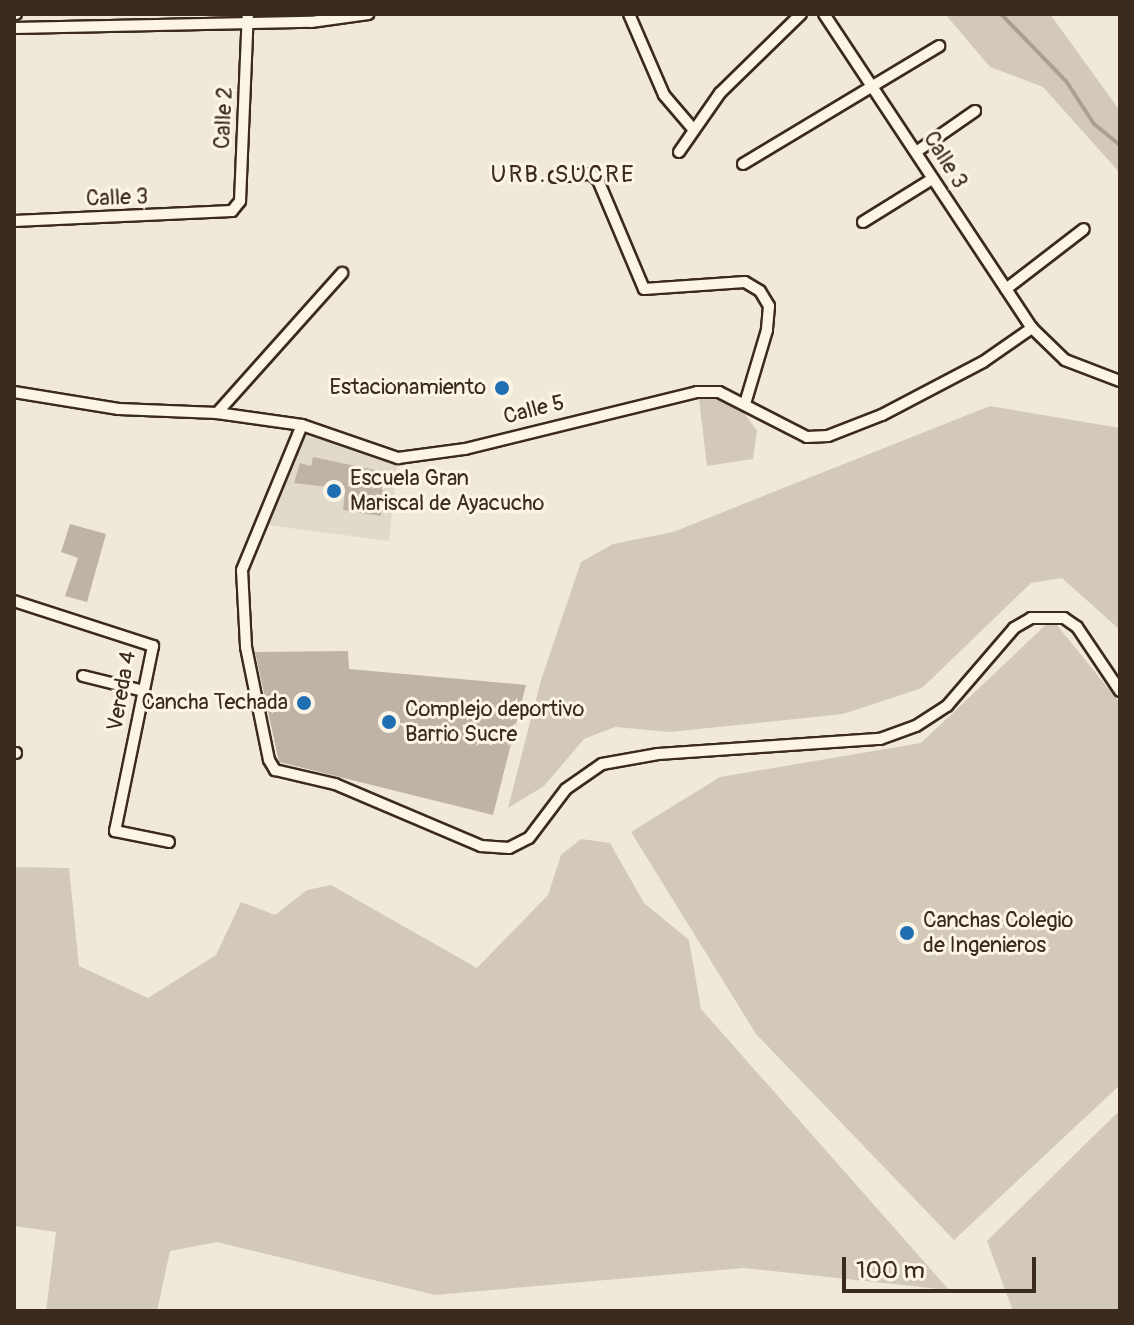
<!DOCTYPE html>
<html>
<head>
<meta charset="utf-8">
<style>
	body { margin:0 }
	#map { position:relative; width:1134px; height:1325px; overflow:hidden; background:#f0e9d9; font-family:Pangolin,sans-serif }
	div>[style] { position:absolute }
	.built>* { inset:0; background:#e1d9c9 }
	.green>* { inset:0; background:#d2c9ba }
	.stream>* { height:4px; margin:-2px; padding:0 2px; transform-origin:2px; border-radius:2px; background:#aaa091 }
	.building>* { inset:0; background:#beb3a4 }
	.roads { filter:drop-shadow(2px 0 #3b2a1e) drop-shadow(-2px 0 #3b2a1e) drop-shadow(0 2px #3b2a1e) drop-shadow(0 -2px #3b2a1e) }
	.street>* { height:10px; margin:-5px; padding:0 5px; transform-origin:5px; border-radius:5px; background:#fcf5e5 }
	.dots>* { width:22px; height:22px; translate:-50% -50%; box-sizing:border-box; border:4px solid #fcf5e5; border-radius:50% }
	span { translate:-50% -50%; white-space:nowrap; text-align:center; line-height:1.15; -webkit-text-stroke:6px #fcf5e5; paint-order:stroke }
	.street-label { font-size:22px; color:#3b2a1e }
	.poi-label { font-size:22px; color:#3b2a1e }
	.right { translate:-100% -50%; text-align:right }
	.left { translate:0 -50%; text-align:left }
	.neighbourhood-label { font-size:24px; color:#3b2a1e; letter-spacing:2px }
	.frame { position:absolute; inset:0; border:16px solid #3b2a1e; pointer-events:none }
	.scale { position:absolute; left:842px; top:1257px; width:194px; height:36px; box-sizing:border-box; border:4px solid #3b2a1e; border-top:0; padding-left:10px; font-size:24px; line-height:28px; white-space:nowrap; color:#3b2a1e; -webkit-text-stroke:6px #fcf5e5; paint-order:stroke }
</style>
</head>
<body>
<div id="map">
	<div class="built">
		<div style="clip-path:polygon(302px 425px,398px 458px,389px 541px,259px 524px)"></div>
	</div>
	<div class="green">
		<div style="clip-path:polygon(945px 14px,1050px 14px,1120px 111px,1120px 173px,1043px 87px,990px 67px)"></div>
		<div style="clip-path:polygon(716px 396px,736px 402px,757px 431px,753px 459px,707px 466px,699px 399px)"></div>
		<div style="clip-path:polygon(990px 406px,1120px 428px,1120px 630px,1062px 578px,1031px 583px,922px 688px,843px 714px,670px 732px,615px 727px,584px 739px,544px 786px,508px 808px,541px 680px,581px 562px,613px 544px,673px 532px)"></div>
		<div style="clip-path:polygon(1052px 619px,1120px 703px,1120px 1085px,954px 1240px,756px 1034px,631px 832px,720px 777px,921px 743px)"></div>
		<div style="clip-path:polygon(581px 839px,610px 843px,644px 903px,689px 940px,701px 1009px,949px 1290px,744px 1268px,435px 1295px,217px 1242px,170px 1251px,157px 1311px,46px 1311px,56px 1232px,14px 1226px,14px 867px,69px 868px,79px 966px,148px 998px,216px 955px,241px 902px,275px 915px,307px 890px,331px 885px,477px 968px,548px 895px,561px 855px)"></div>
		<div style="clip-path:polygon(1120px 1110px,1120px 1311px,1013px 1311px,987px 1241px)"></div>
	</div>
	<div class="stream">
		<div style="left:1001px;top:14px;width:93px;rotate:45.9deg"></div>
		<div style="left:1066px;top:81px;width:51px;rotate:56.9deg"></div>
		<div style="left:1094px;top:124px;width:33px;rotate:39deg"></div>
	</div>
	<div class="building">
		<div style="clip-path:polygon(313px 457px,384px 472px,381px 516px,343px 510px,345px 489px,294px 483px,300px 463px,311px 466px)"></div>
		<div style="clip-path:polygon(70px 524px,106px 534px,87px 602px,65px 596px,78px 558px,61px 552px)"></div>
		<div style="clip-path:polygon(348px 651px,349px 669px,526px 685px,493px 815px,279px 762px,255px 652px)"></div>
	</div>
	<div class="roads">
		<div class="street">
			<div style="left:14px;top:14px;width:2px"></div>
			<div style="left:629px;top:14px;width:88px;rotate:66.6deg"></div>
			<div style="left:664px;top:95px;width:46px;rotate:49.4deg"></div>
			<div style="left:824px;top:14px;width:377px;rotate:56.5deg"></div>
			<div style="left:1032px;top:328px;width:46px;rotate:44.1deg"></div>
			<div style="left:1065px;top:360px;width:59px;rotate:20.9deg"></div>
			<div style="left:14px;top:28px;width:297px;rotate:-1.2deg"></div>
			<div style="left:311px;top:22px;width:58px;rotate:-8deg"></div>
			<div style="left:679px;top:152px;width:72px;rotate:-55.2deg"></div>
			<div style="left:720px;top:93px;width:113px;rotate:-44.3deg"></div>
			<div style="left:916px;top:152px;width:72px;rotate:-34.8deg"></div>
			<div style="left:743px;top:164px;width:229px;rotate:-31deg"></div>
			<div style="left:555px;top:177px;width:36px;rotate:-5deg"></div>
			<div style="left:591px;top:174px;width:9px;rotate:41deg"></div>
			<div style="left:598px;top:180px;width:118px;rotate:67.1deg"></div>
			<div style="left:644px;top:289px;width:101px;rotate:-4deg"></div>
			<div style="left:745px;top:282px;width:17px;rotate:31deg"></div>
			<div style="left:760px;top:291px;width:17px;rotate:59deg"></div>
			<div style="left:769px;top:306px;width:24px;rotate:95deg"></div>
			<div style="left:767px;top:330px;width:77px;rotate:106.6deg"></div>
			<div style="left:14px;top:221px;width:218px;rotate:-2.6deg"></div>
			<div style="left:232px;top:211px;width:13px;rotate:-51deg"></div>
			<div style="left:240px;top:201px;width:187px;rotate:-87.6deg"></div>
			<div style="left:863px;top:222px;width:81px;rotate:-31.9deg"></div>
			<div style="left:1006px;top:289px;width:98px;rotate:-37.6deg"></div>
			<div style="left:14px;top:392px;width:106px;rotate:9.2deg"></div>
			<div style="left:119px;top:409px;width:98px;rotate:2.3deg"></div>
			<div style="left:217px;top:413px;width:86px;rotate:8deg"></div>
			<div style="left:302px;top:425px;width:102px;rotate:19deg"></div>
			<div style="left:398px;top:458px;width:68px;rotate:-7.7deg"></div>
			<div style="left:465px;top:449px;width:239px;rotate:-13.8deg"></div>
			<div style="left:697px;top:392px;width:22px"></div>
			<div style="left:719px;top:392px;width:99px;rotate:27.1deg"></div>
			<div style="left:807px;top:437px;width:21px;rotate:-3deg"></div>
			<div style="left:828px;top:436px;width:58px;rotate:-21.3deg"></div>
			<div style="left:882px;top:415px;width:114px;rotate:-27.7deg"></div>
			<div style="left:983px;top:362px;width:60px;rotate:-34.8deg"></div>
			<div style="left:217px;top:413px;width:188px;rotate:-48.2deg"></div>
			<div style="left:302px;top:425px;width:157px;rotate:112.5deg"></div>
			<div style="left:242px;top:570px;width:77px;rotate:87deg"></div>
			<div style="left:246px;top:647px;width:115px;rotate:78.5deg"></div>
			<div style="left:269px;top:760px;width:12px;rotate:59deg"></div>
			<div style="left:275px;top:770px;width:62px;rotate:13.1deg"></div>
			<div style="left:335px;top:784px;width:159px;rotate:23deg"></div>
			<div style="left:481px;top:846px;width:28px;rotate:4deg"></div>
			<div style="left:509px;top:848px;width:22px;rotate:-27deg"></div>
			<div style="left:529px;top:838px;width:61px;rotate:-52.9deg"></div>
			<div style="left:566px;top:789px;width:44px;rotate:-34.8deg"></div>
			<div style="left:602px;top:764px;width:57px;rotate:-10.1deg"></div>
			<div style="left:658px;top:754px;width:223px;rotate:-3.9deg"></div>
			<div style="left:880px;top:739px;width:38px;rotate:-20deg"></div>
			<div style="left:916px;top:726px;width:37px;rotate:-33deg"></div>
			<div style="left:947px;top:706px;width:103px;rotate:-49.3deg"></div>
			<div style="left:1014px;top:628px;width:20px;rotate:-30deg"></div>
			<div style="left:1031px;top:618px;width:33px"></div>
			<div style="left:1064px;top:618px;width:16px;rotate:35deg"></div>
			<div style="left:1077px;top:627px;width:77px;rotate:56.1deg"></div>
			<div style="left:14px;top:601px;width:146px;rotate:17.9deg"></div>
			<div style="left:153px;top:646px;width:189px;rotate:101.6deg"></div>
			<div style="left:115px;top:831px;width:55px;rotate:11.5deg"></div>
			<div style="left:83px;top:676px;width:63px;rotate:13.8deg"></div>
			<div style="left:14px;top:753px;width:2px"></div>
		</div>
	</div>
	<div class="dots">
		<div style="left:502px;top:388px;background:#1f6fb2"></div>
		<div style="left:334px;top:491px;background:#1f6fb2"></div>
		<div style="left:304px;top:703px;background:#1f6fb2"></div>
		<div style="left:389px;top:722px;background:#1f6fb2"></div>
		<div style="left:907px;top:933px;background:#1f6fb2"></div>
	</div>
	<div class="street-label">
		<span style="left:224px;top:118px;rotate:-87deg">Calle 2</span>
		<span style="left:945px;top:160px;rotate:58deg">Calle 3</span>
		<span style="left:117px;top:198px;rotate:-2deg">Calle 3</span>
		<span style="left:534px;top:410px;rotate:-14deg">Calle 5</span>
		<span style="left:122px;top:691px;rotate:-80deg">Vereda 4</span>
	</div>
	<div class="poi-label">
		<span class="right" style="left:486px;top:388px">Estacionamiento</span>
		<span class="left" style="left:350px;top:491px">Escuela Gran<br>Mariscal de Ayacucho</span>
		<span class="right" style="left:288px;top:703px">Cancha Techada</span>
		<span class="left" style="left:405px;top:722px">Complejo deportivo<br>Barrio Sucre</span>
		<span class="left" style="left:923px;top:933px">Canchas Colegio<br>de Ingenieros</span>
	</div>
	<div class="neighbourhood-label">
		<span style="left:563px;top:175px">URB. SUCRE</span>
	</div>
	<div class="frame"></div>
	<div class="scale">100 m</div>
</div>
</body>
</html>
